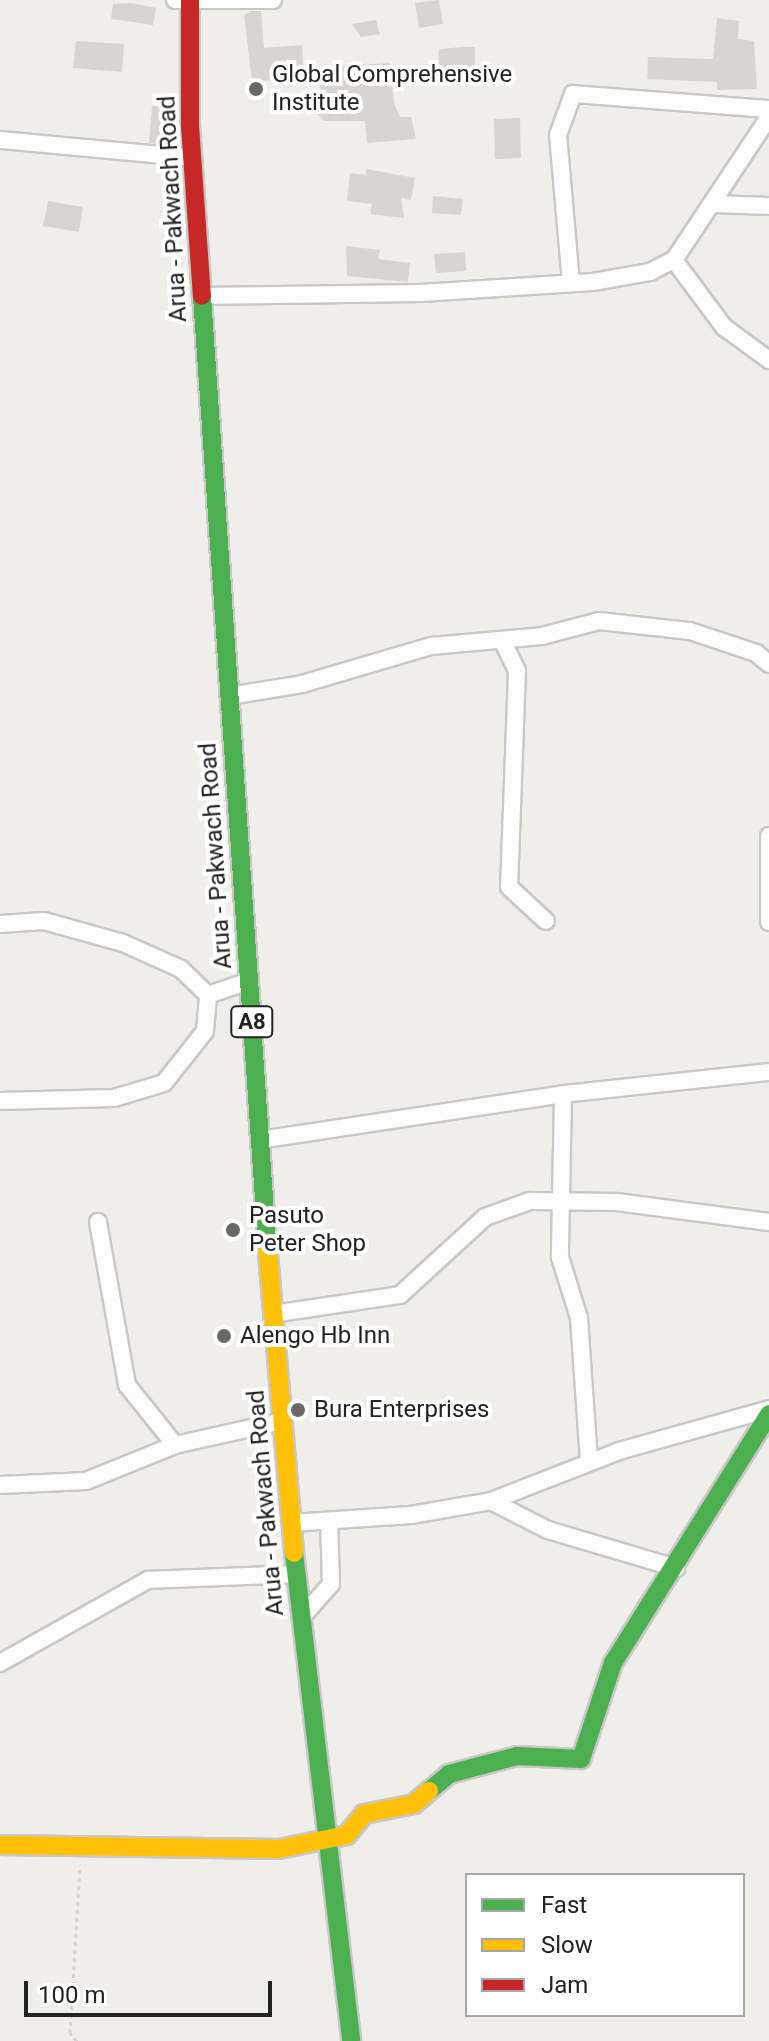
<!DOCTYPE html>
<html>
<head>
<meta charset="utf-8">
<style>
	body { margin:0 }
	#map { position:relative; width:769px; height:2041px; overflow:hidden; background:#f0eeeb; font-family:Roboto,sans-serif }
	div>[style] { position:absolute }
	.building>* { inset:0; background:#d7d4d2 }
	.path>* { height:3px; margin-top:-1.5px; transform-origin:0; background:repeating-linear-gradient(90deg,#dccecd 0 4px,transparent 0 8px) }
	.roads { filter:drop-shadow(2px 0 #c9c8c7) drop-shadow(-2px 0 #c9c8c7) drop-shadow(0 2px #c9c8c7) drop-shadow(0 -2px #c9c8c7) }
	.street>* { height:16px; margin:-8px; padding:0 8px; transform-origin:8px; border-radius:8px; background:#fdfcfc }
	.fast>* { height:18px; margin:-9px; padding:0 9px; transform-origin:9px; border-radius:9px; background:#4caf50 }
	.slow>* { height:18px; margin:-9px; padding:0 9px; transform-origin:9px; border-radius:9px; background:#ffc107 }
	.jam>* { height:18px; margin:-9px; padding:0 9px; transform-origin:9px; border-radius:9px; background:#c62828 }
	.dots>* { width:22px; height:22px; translate:-50% -50%; box-sizing:border-box; border:4px solid #fff; border-radius:50% }
	span { translate:-50% -50%; white-space:nowrap; text-align:center; line-height:1.15; -webkit-text-stroke:8px #fff; paint-order:stroke }
	.shield-label span { padding:2px 6px; background:#fff; border:2px solid; border-radius:6px; -webkit-text-stroke-width:0 }
	.shield-label { font-size:22px; color:#222; font-weight:700 }
	.poi-label { font-size:24px; color:#222 }
	.left { translate:0 -50%; text-align:left }
	.street-label { font-size:24px; color:#222 }
	.legend { position:absolute; left:465px; top:1873px; width:280px; height:144px; box-sizing:border-box; background:#fff; border:2px solid #a7a7a7; margin:0; padding:10px 14px; list-style:none; font-size:24px; color:#222 }
	.legend li { display:flex; align-items:center; gap:16px; height:40px }
	.legend b { width:40px; border:2px solid #a7a7a7 }
	.scale { position:absolute; left:24px; top:1981px; width:248px; height:36px; box-sizing:border-box; border:4px solid #222; border-top:0; padding-left:10px; font-size:24px; line-height:28px; white-space:nowrap; color:#222; -webkit-text-stroke:6px #fff; paint-order:stroke }
</style>
</head>
<body>
<div id="map">
	<div class="building">
		<div style="clip-path:polygon(439px 0,443px 24px,419px 28px,415px 3px)"></div>
		<div style="clip-path:polygon(132px 3px,156px 8px,153px 25px,111px 19px,113px 4px)"></div>
		<div style="clip-path:polygon(251px 11px,261px 11px,264px 48px,302px 45px,304px 79px,252px 81px,244px 15px)"></div>
		<div style="clip-path:polygon(717px 18px,739px 21px,738px 39px,754px 41px,757px 89px,717px 90px,717px 82px,647px 79px,648px 57px,713px 59px)"></div>
		<div style="clip-path:polygon(376px 20px,380px 34px,361px 37px,352px 24px)"></div>
		<div style="clip-path:polygon(76px 41px,124px 44px,122px 72px,73px 68px)"></div>
		<div style="clip-path:polygon(462px 47px,475px 47px,475px 69px,438px 68px,439px 49px)"></div>
		<div style="clip-path:polygon(390px 63px,394px 103px,400px 117px,411px 117px,416px 139px,367px 143px,365px 121px,324px 121px,312px 108px,325px 100px,319px 85px,340px 85px,339px 66px)"></div>
		<div style="clip-path:polygon(152px 106px,173px 107px,170px 145px,149px 143px)"></div>
		<div style="clip-path:polygon(520px 118px,521px 158px,495px 159px,494px 119px)"></div>
		<div style="clip-path:polygon(366px 169px,415px 178px,411px 200px,401px 198px,404px 218px,370px 214px,372px 204px,347px 201px,350px 173px,366px 175px)"></div>
		<div style="clip-path:polygon(433px 196px,463px 199px,461px 215px,432px 213px)"></div>
		<div style="clip-path:polygon(48px 201px,83px 207px,79px 232px,43px 226px)"></div>
		<div style="clip-path:polygon(346px 246px,380px 250px,378px 259px,410px 263px,408px 282px,347px 276px)"></div>
		<div style="clip-path:polygon(465px 252px,466px 271px,436px 273px,434px 254px)"></div>
	</div>
	<div class="path">
		<div style="left:77px;top:2041px;width:11px;rotate:-131deg"></div>
		<div style="left:70px;top:2033px;width:169px;rotate:-86.6deg"></div>
	</div>
	<div class="roads">
		<div class="street">
			<div style="left:175px;top:0;width:98px"></div>
			<div style="left:0;top:140px;width:194px;rotate:5.3deg"></div>
			<div style="left:714px;top:204px;width:55px;rotate:2.1deg"></div>
			<div style="left:674px;top:260px;width:84px;rotate:53.3deg"></div>
			<div style="left:724px;top:327px;width:56px;rotate:36.3deg"></div>
			<div style="left:571px;top:283px;width:149px;rotate:-95deg"></div>
			<div style="left:558px;top:135px;width:44px;rotate:-69.9deg"></div>
			<div style="left:573px;top:94px;width:197px;rotate:4.4deg"></div>
			<div style="left:202px;top:296px;width:219px;rotate:-0.8deg"></div>
			<div style="left:421px;top:293px;width:172px;rotate:-3.7deg"></div>
			<div style="left:593px;top:282px;width:58px;rotate:-10deg"></div>
			<div style="left:650px;top:272px;width:27px;rotate:-27deg"></div>
			<div style="left:674px;top:260px;width:172px;rotate:-56.4deg"></div>
			<div style="left:502px;top:640px;width:34px;rotate:64deg"></div>
			<div style="left:517px;top:671px;width:216px;rotate:92.1deg"></div>
			<div style="left:509px;top:887px;width:50px;rotate:42.6deg"></div>
			<div style="left:229px;top:696px;width:74px;rotate:-9.3deg"></div>
			<div style="left:302px;top:684px;width:134px;rotate:-16.4deg"></div>
			<div style="left:431px;top:646px;width:111px;rotate:-5.1deg"></div>
			<div style="left:542px;top:636px;width:59px;rotate:-14.7deg"></div>
			<div style="left:599px;top:621px;width:92px;rotate:6.3deg"></div>
			<div style="left:690px;top:631px;width:70px;rotate:18.4deg"></div>
			<div style="left:756px;top:653px;width:17px;rotate:40deg"></div>
			<div style="left:769px;top:836px;width:86px;rotate:90deg"></div>
			<div style="left:0;top:924px;width:44px;rotate:-3.9deg"></div>
			<div style="left:44px;top:921px;width:82px;rotate:15.6deg"></div>
			<div style="left:123px;top:943px;width:64px;rotate:24.1deg"></div>
			<div style="left:181px;top:969px;width:37px;rotate:44deg"></div>
			<div style="left:563px;top:1094px;width:163px;rotate:91.1deg"></div>
			<div style="left:560px;top:1257px;width:64px;rotate:72.7deg"></div>
			<div style="left:579px;top:1318px;width:143px;rotate:86deg"></div>
			<div style="left:0;top:1101px;width:114px;rotate:-1.5deg"></div>
			<div style="left:114px;top:1098px;width:52px;rotate:-16.7deg"></div>
			<div style="left:164px;top:1083px;width:66px;rotate:-51.7deg"></div>
			<div style="left:205px;top:1031px;width:36px;rotate:-85deg"></div>
			<div style="left:208px;top:995px;width:43px;rotate:-18.9deg"></div>
			<div style="left:260px;top:1140px;width:306px;rotate:-8.6deg"></div>
			<div style="left:563px;top:1094px;width:207px;rotate:-6.1deg"></div>
			<div style="left:98px;top:1222px;width:166px;rotate:79.9deg"></div>
			<div style="left:127px;top:1385px;width:77px;rotate:51.3deg"></div>
			<div style="left:273px;top:1314px;width:128px;rotate:-8.5deg"></div>
			<div style="left:400px;top:1295px;width:115px;rotate:-42.5deg"></div>
			<div style="left:485px;top:1217px;width:48px;rotate:-19.6deg"></div>
			<div style="left:530px;top:1201px;width:87px;rotate:0.7deg"></div>
			<div style="left:617px;top:1202px;width:153px;rotate:7.5deg"></div>
			<div style="left:0;top:1485px;width:86px;rotate:-2.7deg"></div>
			<div style="left:86px;top:1481px;width:96px;rotate:-22deg"></div>
			<div style="left:175px;top:1445px;width:110px;rotate:-12.6deg"></div>
			<div style="left:491px;top:1501px;width:64px;rotate:27deg"></div>
			<div style="left:548px;top:1530px;width:134px;rotate:16.5deg"></div>
			<div style="left:291px;top:1523px;width:120px;rotate:-3.8deg"></div>
			<div style="left:411px;top:1515px;width:81px;rotate:-9.9deg"></div>
			<div style="left:491px;top:1501px;width:137px;rotate:-21.3deg"></div>
			<div style="left:619px;top:1451px;width:156px;rotate:-15.6deg"></div>
			<div style="left:301px;top:1618px;width:45px;rotate:-48.6deg"></div>
			<div style="left:331px;top:1584px;width:62px;rotate:-91.8deg"></div>
			<div style="left:0;top:1663px;width:170px;rotate:-29.3deg"></div>
			<div style="left:148px;top:1580px;width:148px;rotate:-2.3deg"></div>
		</div>
		<div class="fast">
			<div style="left:202px;top:296px;width:949px;rotate:86.07deg"></div>
			<div style="left:294px;top:1553px;width:491px;rotate:83.3deg"></div>
			<div style="left:429px;top:1791px;width:26px;rotate:-40deg"></div>
			<div style="left:449px;top:1774px;width:70px;rotate:-14.8deg"></div>
			<div style="left:517px;top:1756px;width:64px;rotate:2.7deg"></div>
			<div style="left:581px;top:1759px;width:101px;rotate:-71.6deg"></div>
			<div style="left:613px;top:1663px;width:294px;rotate:-57.9deg"></div>
		</div>
		<div class="slow">
			<div style="left:267px;top:1243px;width:311px;rotate:85deg"></div>
			<div style="left:0;top:1845px;width:279px;rotate:0.8deg"></div>
			<div style="left:279px;top:1849px;width:69px;rotate:-11.6deg"></div>
			<div style="left:347px;top:1835px;width:27px;rotate:-51deg"></div>
			<div style="left:364px;top:1814px;width:51px;rotate:-11.3deg"></div>
			<div style="left:414px;top:1804px;width:20px;rotate:-41deg"></div>
		</div>
		<div class="jam">
			<div style="left:190px;top:0;width:126px;rotate:90deg"></div>
			<div style="left:190px;top:126px;width:170px;rotate:86deg"></div>
		</div>
	</div>
	<div class="dots">
		<div style="left:256px;top:89px;background:#6a6968"></div>
		<div style="left:233px;top:1230px;background:#6a6968"></div>
		<div style="left:224px;top:1336px;background:#6a6968"></div>
		<div style="left:298px;top:1410px;background:#6a6968"></div>
	</div>
	<div class="shield-label">
		<span style="left:252px;top:1022px">A8</span>
	</div>
	<div class="poi-label">
		<span class="left" style="left:272px;top:89px">Global Comprehensive<br>Institute</span>
		<span class="left" style="left:249px;top:1230px">Pasuto<br>Peter Shop</span>
		<span class="left" style="left:240px;top:1336px">Alengo Hb Inn</span>
		<span class="left" style="left:314px;top:1410px">Bura Enterprises</span>
	</div>
	<div class="street-label">
		<span style="left:173px;top:209px;rotate:-93deg">Arua - Pakwach Road</span>
		<span style="left:216px;top:856px;rotate:-94deg">Arua - Pakwach Road</span>
		<span style="left:266px;top:1503px;rotate:-95deg">Arua - Pakwach Road</span>
	</div>
	<ul class="legend">
	<li><b style="height:10px;background:#4caf50"></b>Fast</li>
	<li><b style="height:10px;background:#ffc107"></b>Slow</li>
	<li><b style="height:10px;background:#c62828"></b>Jam</li>
	</ul>
	<div class="scale">100 m</div>
</div>
</body>
</html>
